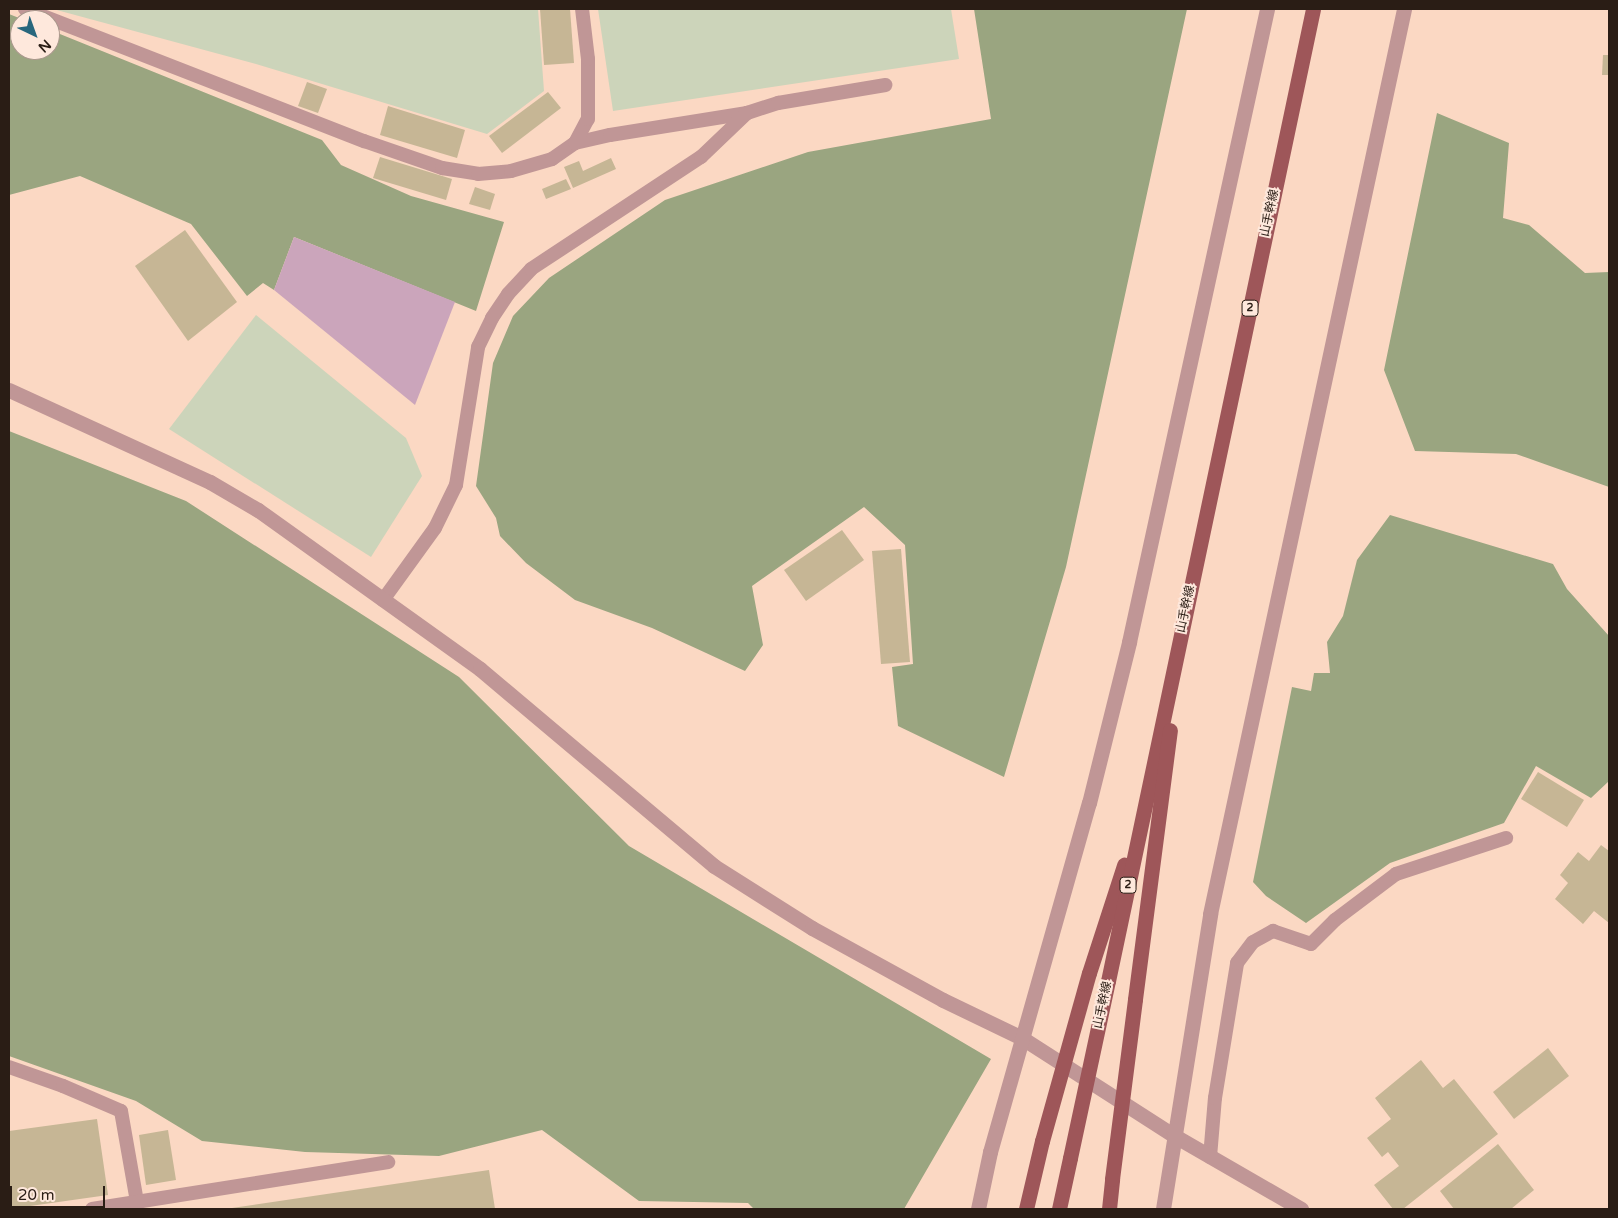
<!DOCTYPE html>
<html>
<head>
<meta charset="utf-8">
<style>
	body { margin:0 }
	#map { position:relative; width:1618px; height:1218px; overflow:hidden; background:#fbd8c3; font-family:"Varela Round","Noto Sans JP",sans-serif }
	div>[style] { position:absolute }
	.green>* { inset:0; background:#ccd4ba }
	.forest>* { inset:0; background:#9aa580 }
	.water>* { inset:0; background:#cba5bb }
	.building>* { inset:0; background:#c6b695 }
	.lane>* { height:14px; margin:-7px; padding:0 7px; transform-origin:7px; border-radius:7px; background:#c09696 }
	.street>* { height:15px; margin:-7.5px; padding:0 7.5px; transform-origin:7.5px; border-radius:7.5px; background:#c09696 }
	.primary>* { height:15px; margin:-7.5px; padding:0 7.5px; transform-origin:7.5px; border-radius:7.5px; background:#9e5659 }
	.primary-bridge>* { height:15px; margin:-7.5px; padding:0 7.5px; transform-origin:7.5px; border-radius:7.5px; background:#9e5659 }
	span { translate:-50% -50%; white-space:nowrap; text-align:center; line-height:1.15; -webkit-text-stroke:4px #fee8dc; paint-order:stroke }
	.shield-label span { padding:1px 4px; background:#fee8dc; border:1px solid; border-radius:4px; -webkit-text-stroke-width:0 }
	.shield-label { font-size:11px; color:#2a1d15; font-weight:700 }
	.street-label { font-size:12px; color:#2a1d15 }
	.frame { position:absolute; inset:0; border:10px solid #2a1d15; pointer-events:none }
	.north { position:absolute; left:10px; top:10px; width:50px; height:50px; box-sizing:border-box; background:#fee8dc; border:1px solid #a9978c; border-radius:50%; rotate:138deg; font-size:14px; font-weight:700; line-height:20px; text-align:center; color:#2a1d15 }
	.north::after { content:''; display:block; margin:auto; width:18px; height:22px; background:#28677d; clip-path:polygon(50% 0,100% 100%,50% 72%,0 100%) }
	.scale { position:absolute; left:10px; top:1186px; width:95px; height:22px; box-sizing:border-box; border:2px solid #2a1d15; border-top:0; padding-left:6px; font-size:15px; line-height:18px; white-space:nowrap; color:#2a1d15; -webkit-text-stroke:4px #fee8dc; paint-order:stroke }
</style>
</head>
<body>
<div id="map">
	<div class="green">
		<div style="clip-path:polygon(53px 9px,538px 9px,544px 91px,487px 134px,256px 64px)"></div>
		<div style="clip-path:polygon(598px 9px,951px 9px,959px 59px,613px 111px)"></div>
		<div style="clip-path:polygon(256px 315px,406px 438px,422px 476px,371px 557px,169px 429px)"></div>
	</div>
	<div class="forest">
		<div style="clip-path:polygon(974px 9px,1187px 9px,1066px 567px,1004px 777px,898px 726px,892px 667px,913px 664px,905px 545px,864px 507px,752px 586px,763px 645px,745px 671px,652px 628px,575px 600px,526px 563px,500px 536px,496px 518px,476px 486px,493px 363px,513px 316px,549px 278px,665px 200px,808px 152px,991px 119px)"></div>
		<div style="clip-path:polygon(9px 14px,24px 20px,20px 20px,20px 50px,50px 50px,50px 30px,322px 140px,341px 165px,411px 196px,504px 222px,476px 311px,294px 237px,274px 290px,263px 283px,247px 296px,191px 224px,80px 176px,9px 195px)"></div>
		<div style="clip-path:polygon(1437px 113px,1509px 143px,1503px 218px,1529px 225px,1585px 273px,1609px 272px,1609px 487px,1516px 454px,1415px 451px,1384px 370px)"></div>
		<div style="clip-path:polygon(9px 431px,186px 501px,459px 677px,629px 846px,991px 1059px,904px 1209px,754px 1209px,748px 1203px,639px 1201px,542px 1130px,439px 1156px,305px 1152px,202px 1141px,136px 1101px,9px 1056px)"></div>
		<div style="clip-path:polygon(1390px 515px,1553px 564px,1567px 589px,1609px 636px,1609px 781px,1591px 798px,1536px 766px,1504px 823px,1390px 863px,1306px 923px,1266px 896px,1253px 882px,1292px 687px,1311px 691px,1314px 673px,1330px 673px,1327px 642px,1343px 616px,1357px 560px)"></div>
	</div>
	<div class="water">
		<div style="clip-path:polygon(294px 237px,455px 302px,415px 405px,274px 290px)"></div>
	</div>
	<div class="building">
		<div style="clip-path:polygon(540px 9px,570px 9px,574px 63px,544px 65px)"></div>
		<div style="clip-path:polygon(1603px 55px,1609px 55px,1609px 75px,1602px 75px)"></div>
		<div style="clip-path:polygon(307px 82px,327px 89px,318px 113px,298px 106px)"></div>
		<div style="clip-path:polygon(548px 92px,561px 108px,502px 153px,489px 136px)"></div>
		<div style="clip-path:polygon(388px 106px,465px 130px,457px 158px,380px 135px)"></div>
		<div style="clip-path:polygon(380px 157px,452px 179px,446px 200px,373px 178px)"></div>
		<div style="clip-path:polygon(611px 158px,616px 169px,573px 188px,564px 167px,579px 161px,583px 171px)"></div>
		<div style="clip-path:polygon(566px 179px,571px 189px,546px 199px,542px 189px)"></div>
		<div style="clip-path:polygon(475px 187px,495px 194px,490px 210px,469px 204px)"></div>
		<div style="clip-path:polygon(185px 230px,237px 302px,188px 341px,135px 266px)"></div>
		<div style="clip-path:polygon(842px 530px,864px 560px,806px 601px,784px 570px)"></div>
		<div style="clip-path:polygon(901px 549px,910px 662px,881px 664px,872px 551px)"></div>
		<div style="clip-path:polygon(1538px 772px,1584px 800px,1567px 827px,1521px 799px)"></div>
		<div style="clip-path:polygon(1601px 845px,1609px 851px,1609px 923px,1594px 911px,1583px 924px,1555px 899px,1568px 883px,1560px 875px,1578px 852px,1589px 861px)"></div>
		<div style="clip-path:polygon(1548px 1048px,1569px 1076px,1514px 1119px,1493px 1092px)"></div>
		<div style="clip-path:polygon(1421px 1060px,1443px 1088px,1454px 1079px,1498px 1134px,1403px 1209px,1393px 1209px,1374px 1185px,1399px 1166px,1388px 1152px,1382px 1157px,1367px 1138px,1391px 1119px,1375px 1098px)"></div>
		<div style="clip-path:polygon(97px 1119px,108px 1195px,9px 1209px,9px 1131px)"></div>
		<div style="clip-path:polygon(168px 1130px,176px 1180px,146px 1185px,139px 1135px)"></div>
		<div style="clip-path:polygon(1498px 1144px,1534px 1190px,1511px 1209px,1454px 1209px,1440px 1191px)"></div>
		<div style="clip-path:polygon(489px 1170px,495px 1209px,232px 1209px,232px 1208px)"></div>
	</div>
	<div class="lane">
		<div style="left:25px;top:9px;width:364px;rotate:21.3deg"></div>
		<div style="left:364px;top:141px;width:83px;rotate:19.1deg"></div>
		<div style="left:442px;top:168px;width:36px;rotate:9deg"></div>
		<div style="left:478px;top:174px;width:33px;rotate:-5deg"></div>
		<div style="left:511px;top:171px;width:43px;rotate:-16.3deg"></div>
		<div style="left:552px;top:159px;width:28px;rotate:-35deg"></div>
		<div style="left:575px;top:143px;width:36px;rotate:-13deg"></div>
		<div style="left:610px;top:135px;width:139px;rotate:-9.1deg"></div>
		<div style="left:747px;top:113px;width:33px;rotate:-18deg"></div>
		<div style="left:778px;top:103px;width:109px;rotate:-9.5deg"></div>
		<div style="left:575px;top:143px;width:27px;rotate:-62deg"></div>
		<div style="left:588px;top:119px;width:60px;rotate:-90deg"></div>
		<div style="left:588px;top:59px;width:50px;rotate:-96.8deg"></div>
		<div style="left:383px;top:600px;width:89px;rotate:-54.2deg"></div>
		<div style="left:435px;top:528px;width:48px;rotate:-64deg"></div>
		<div style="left:456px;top:485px;width:140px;rotate:-80.9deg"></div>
		<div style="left:478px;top:347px;width:32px;rotate:-64deg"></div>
		<div style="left:492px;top:318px;width:29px;rotate:-56deg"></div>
		<div style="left:508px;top:294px;width:34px;rotate:-47deg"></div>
		<div style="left:531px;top:269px;width:204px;rotate:-33.4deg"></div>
		<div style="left:701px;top:157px;width:64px;rotate:-43.7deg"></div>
		<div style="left:9px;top:1067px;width:57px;rotate:19.4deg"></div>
		<div style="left:63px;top:1086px;width:63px;rotate:23.3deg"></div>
		<div style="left:121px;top:1111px;width:92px;rotate:80deg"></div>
		<div style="left:1210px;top:1157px;width:59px;rotate:-85.2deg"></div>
		<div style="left:1215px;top:1098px;width:137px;rotate:-80.7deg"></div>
		<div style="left:1237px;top:963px;width:26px;rotate:-53deg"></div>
		<div style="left:1253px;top:942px;width:23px;rotate:-29deg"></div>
		<div style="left:1273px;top:931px;width:40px;rotate:18.9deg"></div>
		<div style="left:1311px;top:944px;width:34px;rotate:-45deg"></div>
		<div style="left:1335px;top:920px;width:76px;rotate:-37deg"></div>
		<div style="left:1396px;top:874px;width:116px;rotate:-18.1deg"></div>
		<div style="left:92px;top:1209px;width:300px;rotate:-9deg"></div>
	</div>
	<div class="street">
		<div style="left:9px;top:390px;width:221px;rotate:24.6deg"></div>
		<div style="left:210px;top:482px;width:56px;rotate:30.3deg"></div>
		<div style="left:258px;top:510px;width:273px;rotate:35.6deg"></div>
		<div style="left:480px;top:669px;width:306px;rotate:40.1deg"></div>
		<div style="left:714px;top:866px;width:116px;rotate:32.3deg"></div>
		<div style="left:812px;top:928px;width:149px;rotate:28.8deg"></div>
		<div style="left:943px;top:1000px;width:88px;rotate:25.7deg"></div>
		<div style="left:1022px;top:1038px;width:179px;rotate:32.7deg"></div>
		<div style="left:1173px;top:1135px;width:148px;rotate:30deg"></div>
		<div style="left:978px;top:1209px;width:58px;rotate:-78.1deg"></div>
		<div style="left:990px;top:1152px;width:363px;rotate:-74.2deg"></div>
		<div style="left:1089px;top:803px;width:166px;rotate:-76deg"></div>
		<div style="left:1129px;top:642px;width:648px;rotate:-77.7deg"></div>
		<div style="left:1163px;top:1209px;width:299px;rotate:-80.9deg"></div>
		<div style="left:1210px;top:914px;width:926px;rotate:-77.9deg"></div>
	</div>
	<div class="primary">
		<div style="left:1089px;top:973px;width:114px;rotate:-72deg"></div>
		<div style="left:1108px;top:981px;width:993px;rotate:-78.09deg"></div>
		<div style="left:1135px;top:999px;width:271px;rotate:-82.6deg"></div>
		<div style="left:1026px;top:1209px;width:70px;rotate:-76.8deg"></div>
		<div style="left:1059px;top:1209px;width:52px;rotate:-77.8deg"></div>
		<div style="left:1109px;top:1209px;width:30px;rotate:-84deg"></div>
	</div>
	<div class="primary-bridge">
		<div style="left:1042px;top:1141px;width:174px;rotate:-74.4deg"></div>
		<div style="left:1070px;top:1158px;width:181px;rotate:-77.9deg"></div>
		<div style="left:1112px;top:1179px;width:181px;rotate:-82.7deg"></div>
	</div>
	<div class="shield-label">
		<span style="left:1250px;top:308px">2</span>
		<span style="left:1128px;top:885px">2</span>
	</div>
	<div class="street-label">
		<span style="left:1270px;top:213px;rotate:-78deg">山手幹線</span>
		<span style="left:1186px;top:609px;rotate:-78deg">山手幹線</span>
		<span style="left:1103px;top:1005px;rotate:-78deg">山手幹線</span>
	</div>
	<div class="frame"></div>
	<div class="north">N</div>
	<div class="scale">20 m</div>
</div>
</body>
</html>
